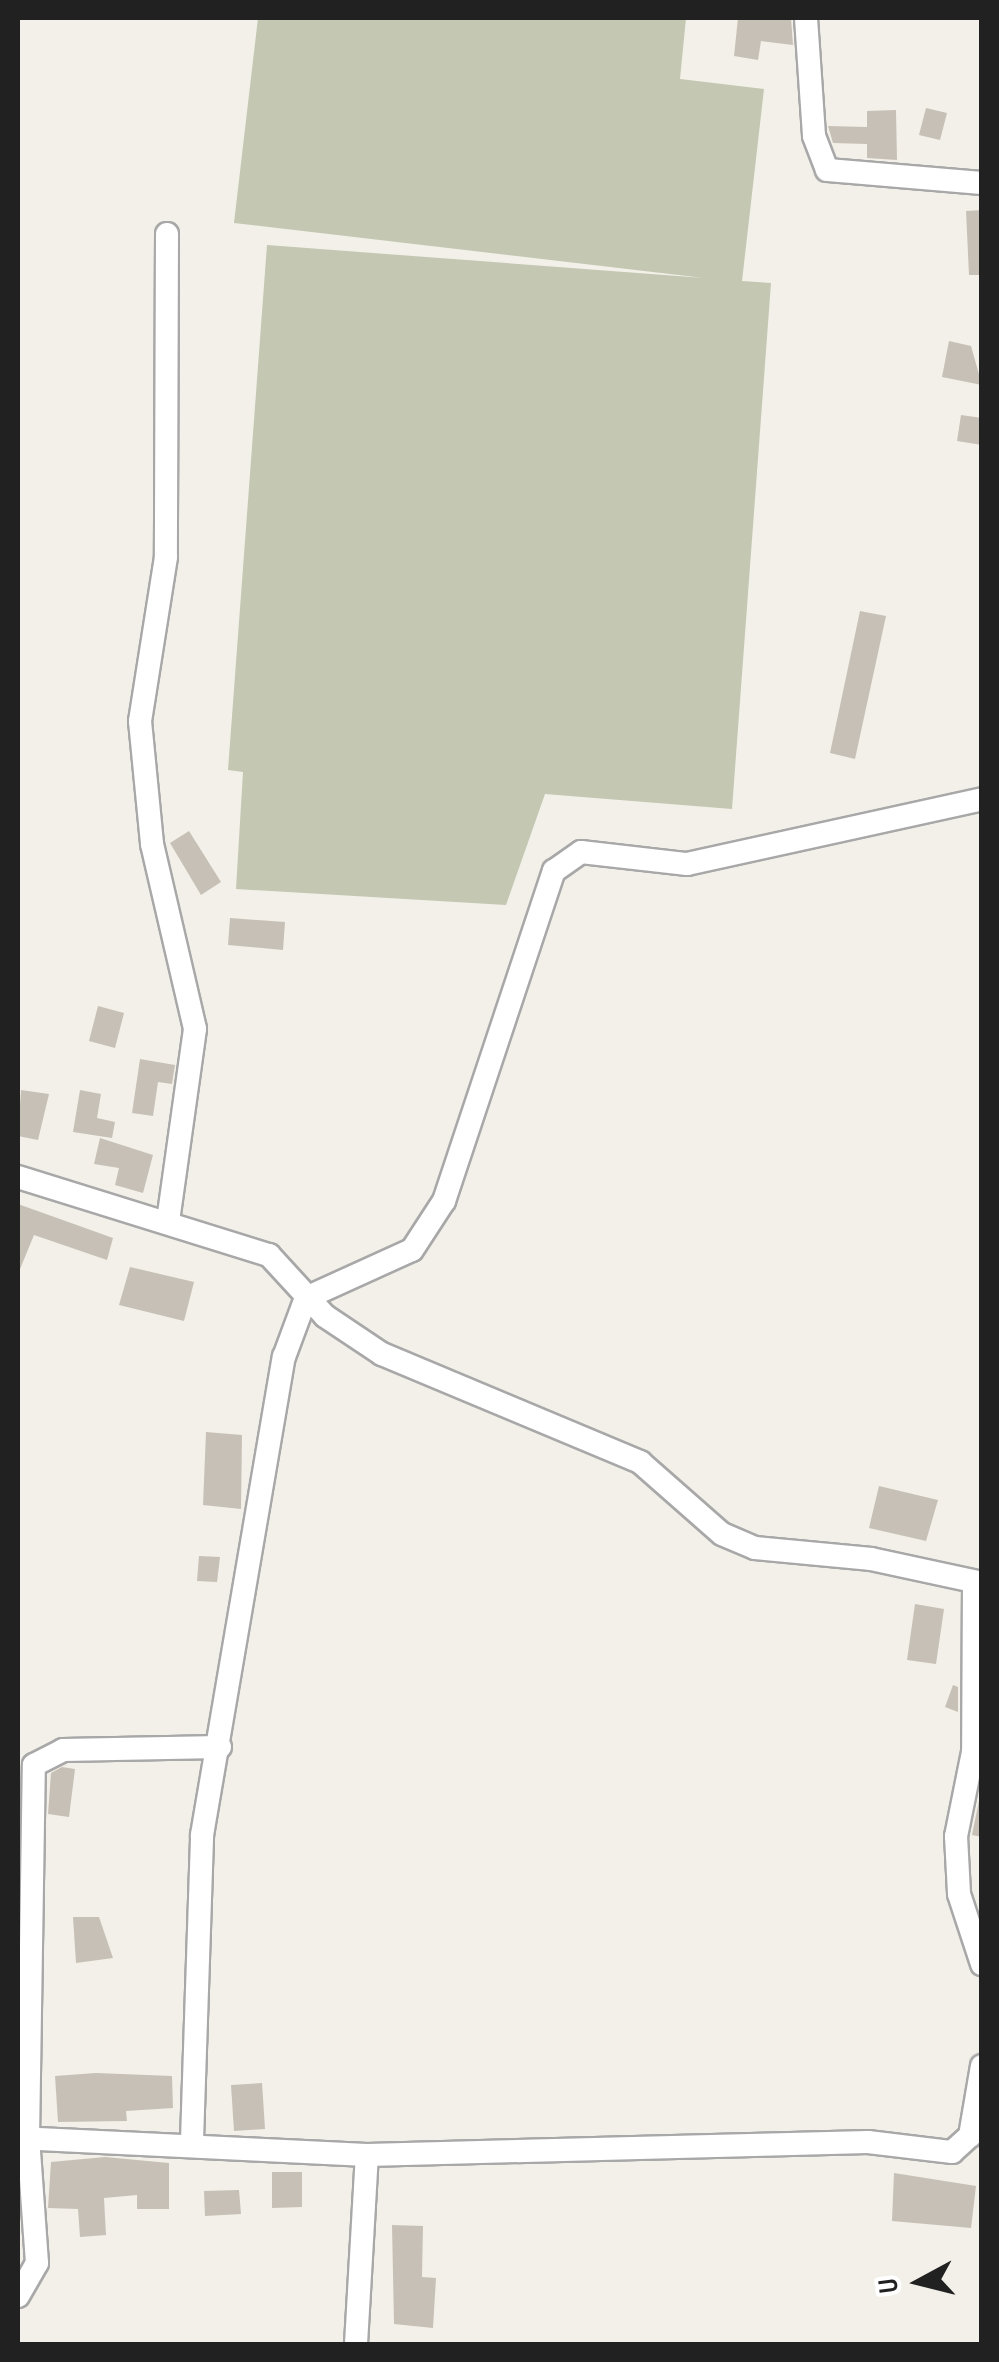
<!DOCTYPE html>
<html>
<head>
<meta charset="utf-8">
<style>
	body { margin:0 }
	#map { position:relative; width:999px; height:2362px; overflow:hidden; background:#f2f0e8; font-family:"Sofia Sans Condensed",sans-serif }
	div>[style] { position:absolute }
	.construction>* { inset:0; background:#c4c7b2 }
	.building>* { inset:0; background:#c7c0b6 }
	.roads { filter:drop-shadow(2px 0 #a8a8a8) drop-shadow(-2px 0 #a8a8a8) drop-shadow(0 2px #a8a8a8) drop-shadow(0 -2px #a8a8a8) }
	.minor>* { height:22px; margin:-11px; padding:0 11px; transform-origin:11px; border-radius:11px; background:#fff }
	span { translate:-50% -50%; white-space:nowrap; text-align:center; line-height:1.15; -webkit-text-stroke:10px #fff; paint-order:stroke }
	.frame { position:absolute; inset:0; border:20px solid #212121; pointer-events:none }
	.north { position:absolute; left:869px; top:2232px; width:100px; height:100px; -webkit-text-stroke:8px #fff; paint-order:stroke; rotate:263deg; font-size:28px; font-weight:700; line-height:40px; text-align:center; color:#212121 }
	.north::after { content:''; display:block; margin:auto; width:35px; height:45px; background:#212121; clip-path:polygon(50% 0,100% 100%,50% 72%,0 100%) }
</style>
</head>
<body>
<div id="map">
	<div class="construction">
		<div style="clip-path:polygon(258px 18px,686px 18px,680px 79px,764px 89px,742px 281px,771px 283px,732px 809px,545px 794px,506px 905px,236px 889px,243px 772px,228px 770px,267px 245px,704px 278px,234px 223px)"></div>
	</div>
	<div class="building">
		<div style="clip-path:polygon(738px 18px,791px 18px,793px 45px,761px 41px,758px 60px,734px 56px)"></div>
		<div style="clip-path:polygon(926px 108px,947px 113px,940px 140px,919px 135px)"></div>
		<div style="clip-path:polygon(896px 110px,897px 160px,867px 158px,867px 144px,833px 143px,828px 126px,867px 127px,867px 111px)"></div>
		<div style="clip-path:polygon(982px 210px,982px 275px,969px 275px,966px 211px)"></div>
		<div style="clip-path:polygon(949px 341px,971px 346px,982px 385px,942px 377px)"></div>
		<div style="clip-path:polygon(961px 415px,982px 418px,982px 445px,957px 441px)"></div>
		<div style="clip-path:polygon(860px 611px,886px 616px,855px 759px,830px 753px)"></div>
		<div style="clip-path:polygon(189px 831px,221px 882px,201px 895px,170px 843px)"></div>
		<div style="clip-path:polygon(230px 918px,285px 922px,283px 950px,228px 945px)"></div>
		<div style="clip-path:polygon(98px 1006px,124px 1013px,115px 1048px,89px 1041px)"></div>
		<div style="clip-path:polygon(140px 1059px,175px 1065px,172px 1084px,158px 1082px,153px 1116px,132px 1113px)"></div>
		<div style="clip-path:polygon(21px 1090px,49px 1094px,38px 1140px,18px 1136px)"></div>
		<div style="clip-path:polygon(80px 1090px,101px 1094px,97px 1118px,115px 1122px,112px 1138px,73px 1132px)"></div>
		<div style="clip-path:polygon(100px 1138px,153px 1155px,143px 1193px,115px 1185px,119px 1168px,94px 1164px)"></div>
		<div style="clip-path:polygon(18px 1204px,113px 1238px,107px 1260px,34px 1235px,18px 1274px)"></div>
		<div style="clip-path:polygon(130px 1267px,194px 1282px,184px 1321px,119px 1305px)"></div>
		<div style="clip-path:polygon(206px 1432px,242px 1435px,241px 1509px,203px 1505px)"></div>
		<div style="clip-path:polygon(879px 1486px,938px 1500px,926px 1541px,869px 1528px)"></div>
		<div style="clip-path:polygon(199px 1556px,220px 1557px,217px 1582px,197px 1581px)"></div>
		<div style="clip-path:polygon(915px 1604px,944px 1609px,936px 1664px,907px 1660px)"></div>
		<div style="clip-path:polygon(953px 1685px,958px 1687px,958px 1712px,945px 1707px)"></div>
		<div style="clip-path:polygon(62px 1767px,75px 1769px,69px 1817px,48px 1814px,51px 1773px)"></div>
		<div style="clip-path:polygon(982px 1786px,982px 1837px,972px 1835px)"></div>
		<div style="clip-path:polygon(73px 1917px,99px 1917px,113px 1958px,76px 1963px)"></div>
		<div style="clip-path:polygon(96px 2073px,172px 2076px,173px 2108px,126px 2111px,127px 2121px,58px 2122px,55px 2076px)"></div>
		<div style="clip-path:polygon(262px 2083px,265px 2129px,234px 2131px,231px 2085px)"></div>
		<div style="clip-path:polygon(105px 2157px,169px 2163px,169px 2209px,137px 2209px,137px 2195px,104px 2198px,106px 2235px,80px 2237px,78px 2209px,48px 2208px,51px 2162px)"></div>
		<div style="clip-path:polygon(272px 2172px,302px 2172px,302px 2207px,272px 2208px)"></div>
		<div style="clip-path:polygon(894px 2173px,976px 2186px,971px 2228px,892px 2221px)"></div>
		<div style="clip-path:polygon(239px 2190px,241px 2214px,205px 2216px,204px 2191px)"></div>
		<div style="clip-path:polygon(392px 2225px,423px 2226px,422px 2277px,436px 2278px,433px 2328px,394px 2324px)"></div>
	</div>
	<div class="roads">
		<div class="minor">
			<div style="left:806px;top:18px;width:118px;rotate:86.1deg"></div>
			<div style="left:814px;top:136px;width:36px;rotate:69deg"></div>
			<div style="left:827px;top:170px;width:156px;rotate:4.8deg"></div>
			<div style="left:167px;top:234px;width:323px;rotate:90.2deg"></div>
			<div style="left:166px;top:557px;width:166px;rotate:99deg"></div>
			<div style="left:140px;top:721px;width:124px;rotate:84.4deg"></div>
			<div style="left:152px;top:844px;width:190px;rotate:76.9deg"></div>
			<div style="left:195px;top:1029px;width:194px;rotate:98deg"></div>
			<div style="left:18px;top:1177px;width:263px;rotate:17.3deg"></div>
			<div style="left:269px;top:1255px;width:83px;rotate:47.4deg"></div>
			<div style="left:325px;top:1316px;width:69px;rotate:33.7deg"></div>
			<div style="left:382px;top:1354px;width:280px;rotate:22.7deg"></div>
			<div style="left:640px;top:1462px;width:109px;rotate:41.3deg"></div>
			<div style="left:722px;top:1534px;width:36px;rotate:23deg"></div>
			<div style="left:755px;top:1548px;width:117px;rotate:5.4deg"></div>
			<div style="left:871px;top:1559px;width:114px;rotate:12.2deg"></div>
			<div style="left:974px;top:1582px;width:170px;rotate:90.3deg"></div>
			<div style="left:973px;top:1752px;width:86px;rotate:101.4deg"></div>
			<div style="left:956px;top:1836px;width:58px;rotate:87deg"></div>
			<div style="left:959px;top:1894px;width:74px;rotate:71.8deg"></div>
			<div style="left:18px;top:2138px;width:349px;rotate:2.8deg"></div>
			<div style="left:367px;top:2155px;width:501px;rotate:-1.49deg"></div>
			<div style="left:868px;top:2142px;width:85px;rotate:6.8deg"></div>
			<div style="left:952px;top:2152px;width:24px;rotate:-42deg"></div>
			<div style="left:970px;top:2136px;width:71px;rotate:-80.3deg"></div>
			<div style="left:192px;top:2140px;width:305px;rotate:-88.1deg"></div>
			<div style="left:202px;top:1835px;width:485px;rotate:-80.3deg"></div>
			<div style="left:284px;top:1357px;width:63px;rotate:-69.6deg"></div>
			<div style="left:306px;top:1298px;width:116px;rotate:-24.4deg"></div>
			<div style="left:412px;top:1250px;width:59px;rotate:-56.9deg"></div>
			<div style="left:444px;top:1201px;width:348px;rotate:-71.6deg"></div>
			<div style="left:554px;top:871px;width:33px;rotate:-35deg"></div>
			<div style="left:581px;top:852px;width:107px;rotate:6.5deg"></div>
			<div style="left:687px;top:864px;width:302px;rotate:-12.4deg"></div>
			<div style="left:18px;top:2296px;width:38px;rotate:-60deg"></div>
			<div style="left:37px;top:2263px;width:125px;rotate:-94.1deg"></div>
			<div style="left:28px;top:2138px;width:373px;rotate:-89.1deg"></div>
			<div style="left:34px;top:1765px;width:33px;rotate:-27deg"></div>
			<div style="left:63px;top:1750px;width:157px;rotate:-1.1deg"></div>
			<div style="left:356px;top:2344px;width:189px;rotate:-86.7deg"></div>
		</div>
	</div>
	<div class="frame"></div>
	<div class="north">U</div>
</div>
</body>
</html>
